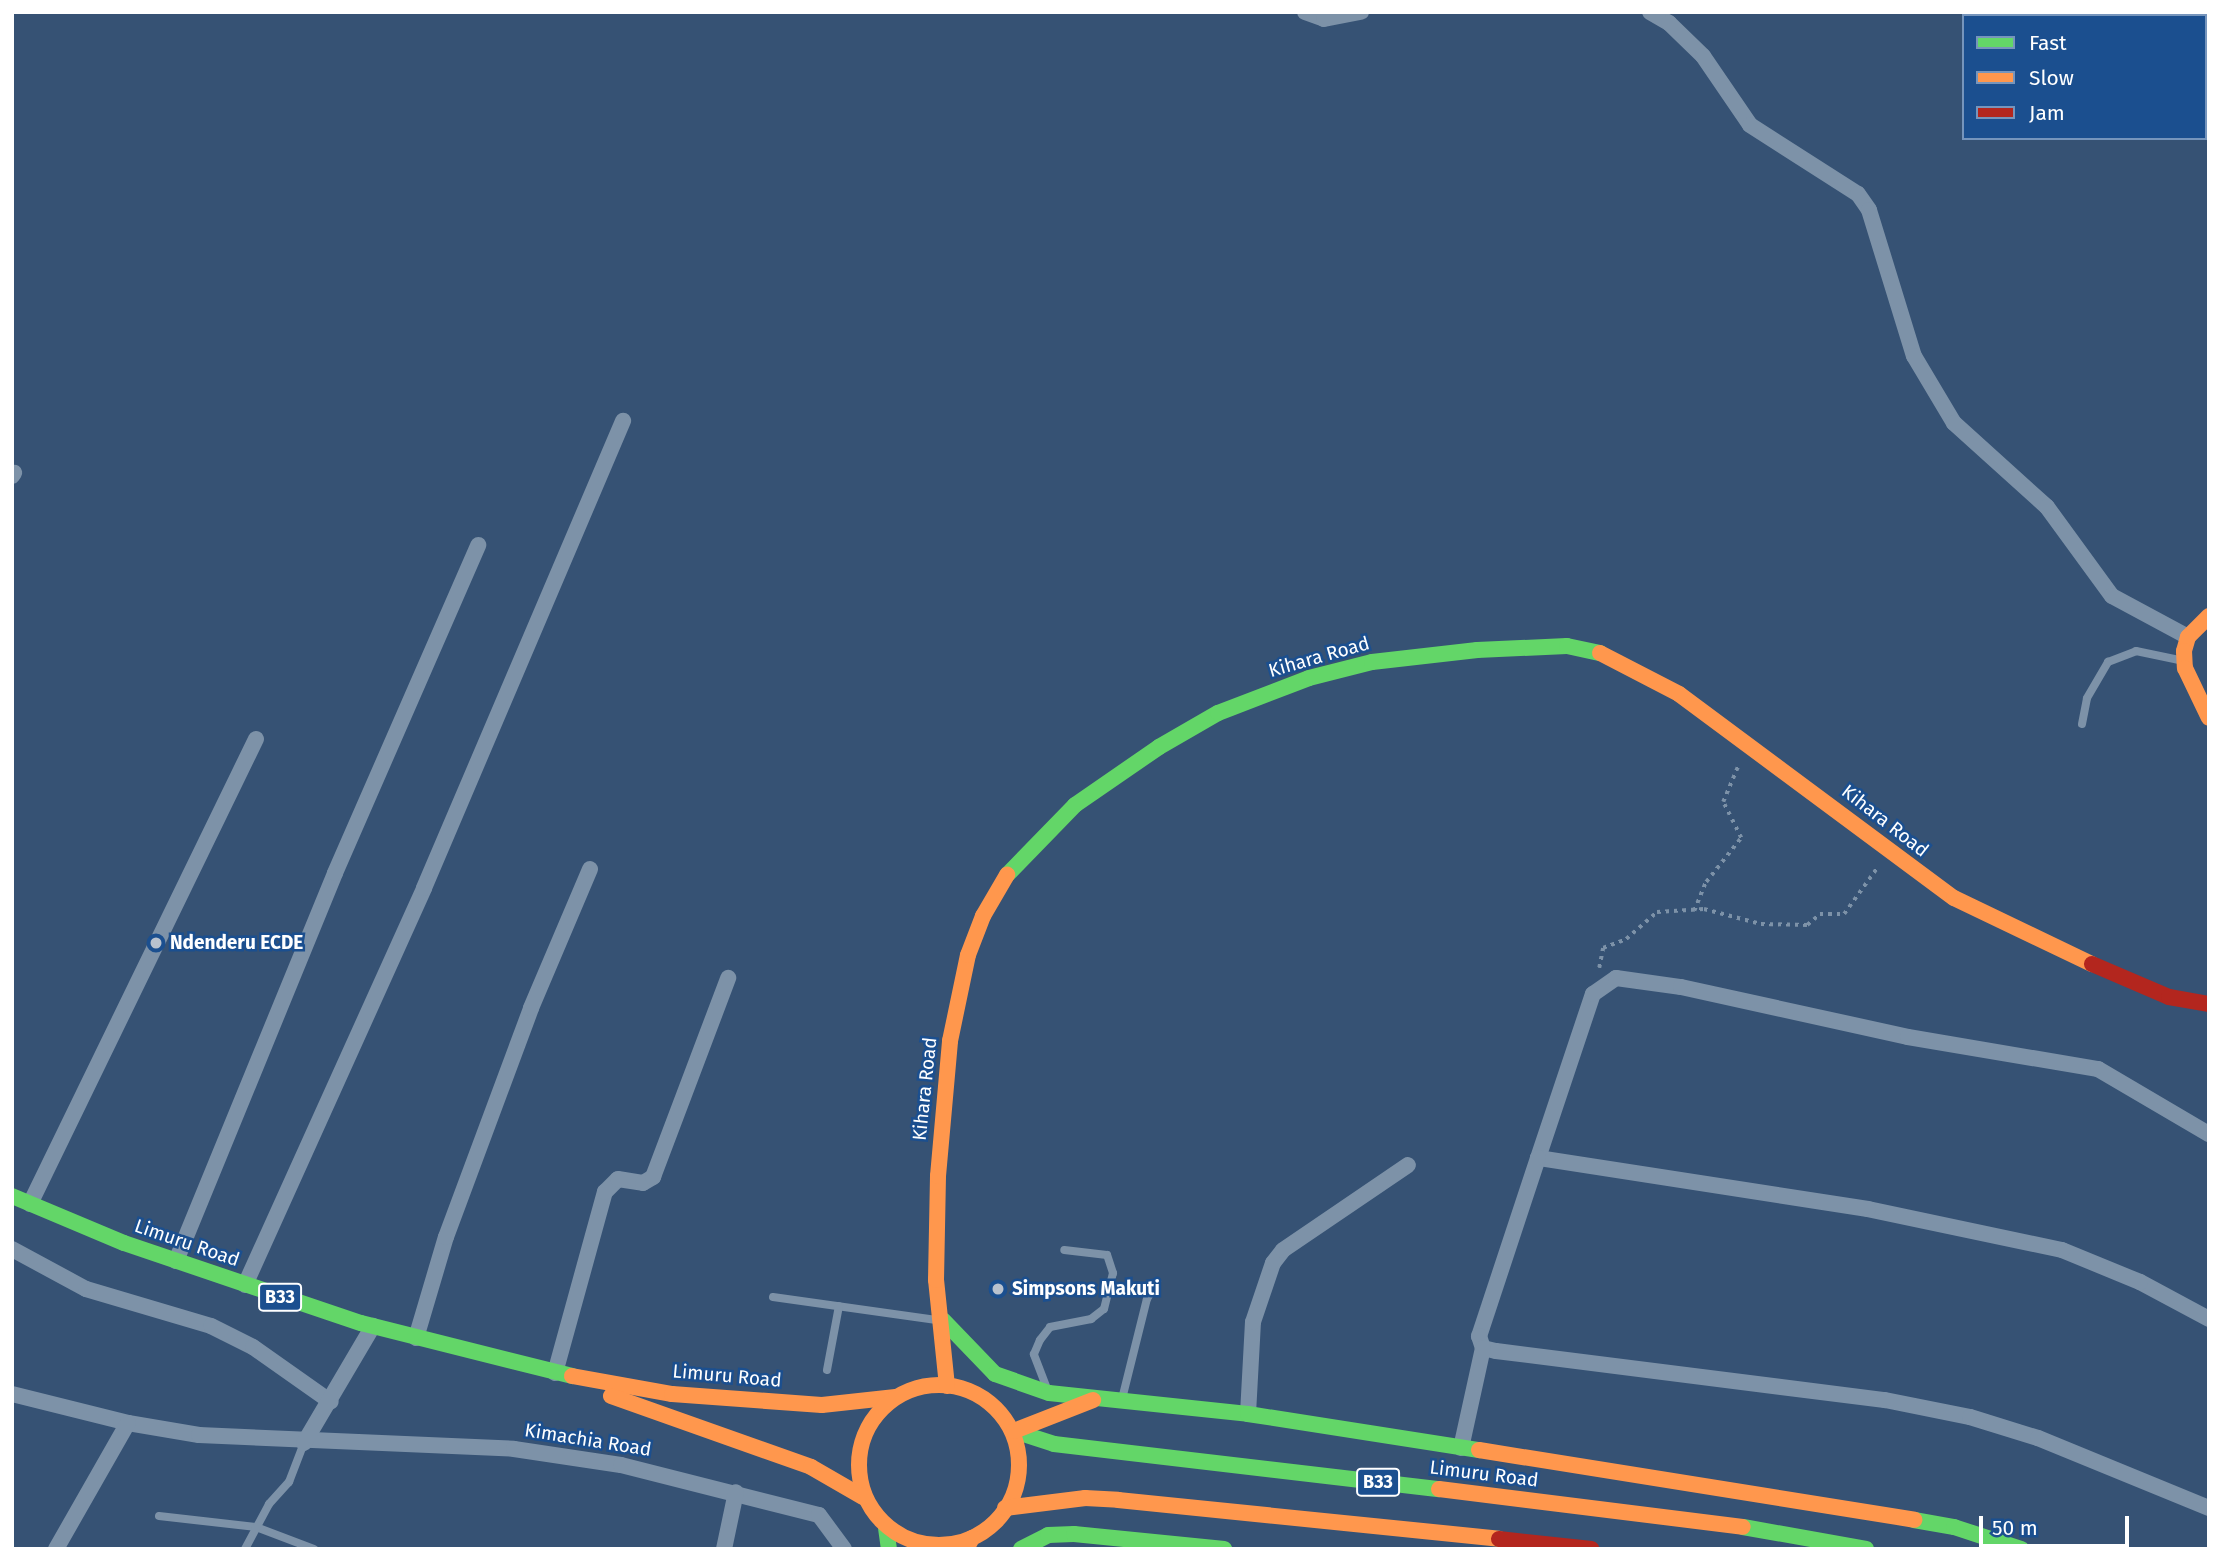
<!DOCTYPE html>
<html>
<head>
<meta charset="utf-8">
<style>
	body { margin:0 }
	#map { position:relative; width:2221px; height:1561px; overflow:hidden; background:#365274; font-family:"Fira Sans",sans-serif }
	div>[style] { position:absolute }
	.path>* { height:3.5px; margin-top:-1.75px; transform-origin:0; background:repeating-linear-gradient(90deg,#7d92a8 0 3.5px,transparent 0 8.5px) }
	.lane>* { height:8px; margin:-4px; padding:0 4px; transform-origin:4px; border-radius:4px; background:#7d92a8 }
	.street>* { height:16px; margin:-8px; padding:0 8px; transform-origin:8px; border-radius:8px; background:#7d92a8 }
	.fast>* { height:16px; margin:-8px; padding:0 8px; transform-origin:8px; border-radius:8px; background:#63d668 }
	.slow>* { height:16px; margin:-8px; padding:0 8px; transform-origin:8px; border-radius:8px; background:#ff974d }
	.slow>.ring { margin:-8px; padding:0; box-sizing:content-box; background:none; border:16px solid #ff974d; border-radius:50% }
	.jam>* { height:16px; margin:-8px; padding:0 8px; transform-origin:8px; border-radius:8px; background:#b3261e }
	.dots>* { width:19px; height:19px; translate:-50% -50%; box-sizing:border-box; border:4px solid #1b4f8f; border-radius:50% }
	span { translate:-50% -50%; white-space:nowrap; text-align:center; line-height:1.15; -webkit-text-stroke:5px #1b4f8f; paint-order:stroke }
	.shield-label span { padding:2px 5px; background:#1b4f8f; border:2px solid; border-radius:5px; -webkit-text-stroke-width:0 }
	.shield-label { font-size:18px; color:#fff; font-weight:700 }
	.street-label { font-size:19px; color:#fff }
	.poi-label { font-size:19px; color:#fff; font-weight:700 }
	.left { translate:0 -50%; text-align:left }
	.frame { position:absolute; inset:0; border:14px solid #fff; pointer-events:none }
	.legend { position:absolute; left:1962px; top:14px; width:245px; height:126px; box-sizing:border-box; background:#1b4f8f; border:2px solid #7695bc; margin:0; padding:9px 12px; list-style:none; font-size:21px; color:#fff }
	.legend li { display:flex; align-items:center; gap:14px; height:35px }
	.legend b { width:35px; border:2px solid #7695bc }
	.scale { position:absolute; left:1979px; top:1516px; width:150px; height:32px; box-sizing:border-box; border:4px solid #fff; border-top:0; padding-left:9px; font-size:21px; line-height:24px; white-space:nowrap; color:#fff; -webkit-text-stroke:5px #1b4f8f; paint-order:stroke }
</style>
</head>
<body>
<div id="map">
	<div class="path">
		<div style="left:1694px;top:911px;width:31px;rotate:-68deg"></div>
		<div style="left:1706px;top:882px;width:56px;rotate:-51.5deg"></div>
		<div style="left:1741px;top:838px;width:40px;rotate:-116.6deg"></div>
		<div style="left:1723px;top:802px;width:41px;rotate:-67.2deg"></div>
		<div style="left:1599px;top:968px;width:20px;rotate:-79deg"></div>
		<div style="left:1603px;top:948px;width:25px;rotate:-21deg"></div>
		<div style="left:1626px;top:939px;width:41px;rotate:-41.1deg"></div>
		<div style="left:1657px;top:912px;width:47px;rotate:-3.7deg"></div>
		<div style="left:1704px;top:909px;width:59px;rotate:14.7deg"></div>
		<div style="left:1761px;top:924px;width:46px;rotate:1.2deg"></div>
		<div style="left:1807px;top:925px;width:17px;rotate:-40deg"></div>
		<div style="left:1820px;top:914px;width:24px"></div>
		<div style="left:1844px;top:914px;width:57px;rotate:-54.3deg"></div>
	</div>
	<div class="lane">
		<div style="left:2082px;top:724px;width:26px;rotate:-79deg"></div>
		<div style="left:2087px;top:698px;width:42px;rotate:-59.7deg"></div>
		<div style="left:2108px;top:662px;width:30px;rotate:-21deg"></div>
		<div style="left:2136px;top:651px;width:49px;rotate:11.8deg"></div>
		<div style="left:773px;top:1297px;width:165px;rotate:8deg"></div>
		<div style="left:827px;top:1370px;width:65px;rotate:-79.4deg"></div>
		<div style="left:1046px;top:1386px;width:34px;rotate:-111deg"></div>
		<div style="left:1034px;top:1354px;width:15px;rotate:-67deg"></div>
		<div style="left:1040px;top:1340px;width:16px;rotate:-52deg"></div>
		<div style="left:1050px;top:1327px;width:42px;rotate:-11deg"></div>
		<div style="left:1091px;top:1319px;width:16px;rotate:-38deg"></div>
		<div style="left:1104px;top:1309px;width:37px;rotate:-76deg"></div>
		<div style="left:1113px;top:1273px;width:19px;rotate:-108deg"></div>
		<div style="left:1107px;top:1255px;width:43px;rotate:-173.4deg"></div>
		<div style="left:1122px;top:1399px;width:103px;rotate:-76deg"></div>
		<div style="left:1147px;top:1299px;width:20px;rotate:-60deg"></div>
		<div style="left:159px;top:1516px;width:98px;rotate:6.5deg"></div>
		<div style="left:256px;top:1527px;width:62px;rotate:20.8deg"></div>
		<div style="left:245px;top:1549px;width:51px;rotate:-61.9deg"></div>
		<div style="left:269px;top:1504px;width:30px;rotate:-48deg"></div>
		<div style="left:289px;top:1482px;width:42px;rotate:-69deg"></div>
	</div>
	<div class="street">
		<div style="left:1305px;top:12px;width:20px;rotate:20deg"></div>
		<div style="left:1324px;top:19px;width:38px;rotate:-11deg"></div>
		<div style="left:1650px;top:12px;width:22px;rotate:30deg"></div>
		<div style="left:1669px;top:23px;width:47px;rotate:44.1deg"></div>
		<div style="left:1703px;top:56px;width:83px;rotate:55.7deg"></div>
		<div style="left:1750px;top:125px;width:128px;rotate:32.6deg"></div>
		<div style="left:1858px;top:194px;width:19px;rotate:55deg"></div>
		<div style="left:1869px;top:210px;width:153px;rotate:72.9deg"></div>
		<div style="left:1914px;top:356px;width:78px;rotate:59.2deg"></div>
		<div style="left:1954px;top:423px;width:125px;rotate:42.1deg"></div>
		<div style="left:2047px;top:507px;width:110px;rotate:53.9deg"></div>
		<div style="left:2112px;top:596px;width:86px;rotate:28.3deg"></div>
		<div style="left:2179px;top:12px;width:23px;rotate:10deg"></div>
		<div style="left:12px;top:476px;width:4px;rotate:-56deg"></div>
		<div style="left:1538px;top:1158px;width:173px;rotate:-71.5deg"></div>
		<div style="left:1593px;top:994px;width:28px;rotate:-35deg"></div>
		<div style="left:1616px;top:978px;width:66px;rotate:7.9deg"></div>
		<div style="left:1681px;top:987px;width:232px;rotate:12.4deg"></div>
		<div style="left:1908px;top:1037px;width:193px;rotate:9.6deg"></div>
		<div style="left:2098px;top:1069px;width:129px;rotate:30.4deg"></div>
		<div style="left:30px;top:1204px;width:517px;rotate:-64.08deg"></div>
		<div style="left:12px;top:1249px;width:84px;rotate:28.4deg"></div>
		<div style="left:86px;top:1289px;width:130px;rotate:16.5deg"></div>
		<div style="left:211px;top:1326px;width:47px;rotate:26.6deg"></div>
		<div style="left:253px;top:1347px;width:95px;rotate:35.2deg"></div>
		<div style="left:176px;top:1261px;width:419px;rotate:-67.7deg"></div>
		<div style="left:335px;top:873px;width:358px;rotate:-66.4deg"></div>
		<div style="left:245px;top:1285px;width:435px;rotate:-65.7deg"></div>
		<div style="left:424px;top:888px;width:508px;rotate:-66.92deg"></div>
		<div style="left:2209px;top:1319px;width:78px;rotate:-151.8deg"></div>
		<div style="left:2140px;top:1282px;width:84px;rotate:-157.7deg"></div>
		<div style="left:2062px;top:1250px;width:198px;rotate:-168.1deg"></div>
		<div style="left:1868px;top:1209px;width:334px;rotate:-171.2deg"></div>
		<div style="left:1538px;top:1158px;width:188px;rotate:108.3deg"></div>
		<div style="left:1479px;top:1336px;width:13px;rotate:72deg"></div>
		<div style="left:1483px;top:1348px;width:13px;rotate:13deg"></div>
		<div style="left:1496px;top:1351px;width:392px;rotate:7.2deg"></div>
		<div style="left:1885px;top:1400px;width:87px;rotate:11.3deg"></div>
		<div style="left:1970px;top:1417px;width:71px;rotate:17.2deg"></div>
		<div style="left:2038px;top:1438px;width:185px;rotate:22.3deg"></div>
		<div style="left:416px;top:1338px;width:105px;rotate:-73.5deg"></div>
		<div style="left:446px;top:1237px;width:244px;rotate:-69.6deg"></div>
		<div style="left:531px;top:1008px;width:151px;rotate:-67deg"></div>
		<div style="left:555px;top:1373px;width:188px;rotate:-74.6deg"></div>
		<div style="left:605px;top:1192px;width:18px;rotate:-45deg"></div>
		<div style="left:618px;top:1179px;width:25px;rotate:9deg"></div>
		<div style="left:643px;top:1183px;width:12px;rotate:-31deg"></div>
		<div style="left:653px;top:1177px;width:213px;rotate:-69.3deg"></div>
		<div style="left:12px;top:1394px;width:120px;rotate:14deg"></div>
		<div style="left:128px;top:1423px;width:72px;rotate:9.6deg"></div>
		<div style="left:199px;top:1435px;width:315px;rotate:2.5deg"></div>
		<div style="left:514px;top:1449px;width:108px;rotate:8.5deg"></div>
		<div style="left:621px;top:1465px;width:204px;rotate:14.2deg"></div>
		<div style="left:819px;top:1515px;width:42px;rotate:53.7deg"></div>
		<div style="left:1248px;top:1414px;width:92px;rotate:-86.9deg"></div>
		<div style="left:1253px;top:1322px;width:62px;rotate:-71.3deg"></div>
		<div style="left:1273px;top:1263px;width:16px;rotate:-52deg"></div>
		<div style="left:1283px;top:1250px;width:151px;rotate:-34.2deg"></div>
		<div style="left:304px;top:1443px;width:136px;rotate:-59.5deg"></div>
		<div style="left:1461px;top:1448px;width:102px;rotate:-77.6deg"></div>
		<div style="left:56px;top:1549px;width:145px;rotate:-60.3deg"></div>
		<div style="left:724px;top:1549px;width:58px;rotate:-78.1deg"></div>
	</div>
	<div class="fast">
		<div style="left:1007px;top:875px;width:98px;rotate:-45.8deg"></div>
		<div style="left:1075px;top:805px;width:102px;rotate:-34.6deg"></div>
		<div style="left:1159px;top:747px;width:68px;rotate:-30deg"></div>
		<div style="left:1218px;top:713px;width:97px;rotate:-21deg"></div>
		<div style="left:1309px;top:678px;width:65px;rotate:-14.3deg"></div>
		<div style="left:1372px;top:662px;width:106px;rotate:-6.5deg"></div>
		<div style="left:1477px;top:650px;width:90px;rotate:-2.5deg"></div>
		<div style="left:1567px;top:646px;width:34px;rotate:12deg"></div>
		<div style="left:12px;top:1196px;width:121px;rotate:22.8deg"></div>
		<div style="left:124px;top:1243px;width:250px;rotate:18.7deg"></div>
		<div style="left:361px;top:1323px;width:218px;rotate:14.1deg"></div>
		<div style="left:943px;top:1320px;width:75px;rotate:46.1deg"></div>
		<div style="left:995px;top:1374px;width:57px;rotate:19.4deg"></div>
		<div style="left:1049px;top:1393px;width:200px;rotate:6deg"></div>
		<div style="left:1248px;top:1414px;width:234px;rotate:8.9deg"></div>
		<div style="left:1014px;top:1431px;width:42px;rotate:18deg"></div>
		<div style="left:1054px;top:1444px;width:388px;rotate:6.7deg"></div>
		<div style="left:1914px;top:1520px;width:41px;rotate:9.9deg"></div>
		<div style="left:1954px;top:1527px;width:71px;rotate:18.2deg"></div>
		<div style="left:1743px;top:1527px;width:125px;rotate:10.1deg"></div>
		<div style="left:886px;top:1528px;width:21px;rotate:82deg"></div>
		<div style="left:1021px;top:1549px;width:30px;rotate:-27deg"></div>
		<div style="left:1048px;top:1535px;width:26px;rotate:-2deg"></div>
		<div style="left:1074px;top:1534px;width:151px;rotate:5.7deg"></div>
	</div>
	<div class="slow">
		<div style="left:2209px;top:616px;width:30px;rotate:135deg"></div>
		<div style="left:2188px;top:637px;width:15px;rotate:106deg"></div>
		<div style="left:2184px;top:651px;width:17px;rotate:87deg"></div>
		<div style="left:2185px;top:668px;width:55px;rotate:64.4deg"></div>
		<div style="left:1600px;top:653px;width:89px;rotate:27.4deg"></div>
		<div style="left:1679px;top:694px;width:342px;rotate:36.6deg"></div>
		<div style="left:1954px;top:898px;width:153px;rotate:25.6deg"></div>
		<div style="left:572px;top:1376px;width:102px;rotate:10.2deg"></div>
		<div style="left:672px;top:1394px;width:150px;rotate:4.2deg"></div>
		<div style="left:822px;top:1405px;width:74px;rotate:-6.2deg"></div>
		<div class="ring" style="left:859px;top:1385px;width:144px;height:144px"></div>
		<div style="left:947px;top:1386px;width:107px;rotate:-95.9deg"></div>
		<div style="left:936px;top:1280px;width:104px;rotate:-88.9deg"></div>
		<div style="left:938px;top:1176px;width:136px;rotate:-84.9deg"></div>
		<div style="left:950px;top:1041px;width:88px;rotate:-78.2deg"></div>
		<div style="left:968px;top:955px;width:42px;rotate:-69deg"></div>
		<div style="left:983px;top:916px;width:48px;rotate:-59.7deg"></div>
		<div style="left:611px;top:1396px;width:212px;rotate:19.5deg"></div>
		<div style="left:811px;top:1467px;width:60px;rotate:30deg"></div>
		<div style="left:1014px;top:1431px;width:85px;rotate:-21.4deg"></div>
		<div style="left:1479px;top:1450px;width:441px;rotate:9.1deg"></div>
		<div style="left:1439px;top:1489px;width:306px;rotate:7.1deg"></div>
		<div style="left:1005px;top:1508px;width:81px;rotate:-7.1deg"></div>
		<div style="left:1085px;top:1498px;width:33px;rotate:3deg"></div>
		<div style="left:1118px;top:1500px;width:383px;rotate:5.8deg"></div>
		<div style="left:966px;top:1549px;width:13px;rotate:-61deg"></div>
	</div>
	<div class="jam">
		<div style="left:2092px;top:964px;width:84px;rotate:23.2deg"></div>
		<div style="left:2169px;top:997px;width:41px;rotate:9.9deg"></div>
		<div style="left:1499px;top:1539px;width:93px;rotate:6.2deg"></div>
	</div>
	<div class="dots">
		<div style="left:156px;top:943px;background:#b9c2ce"></div>
		<div style="left:998px;top:1289px;background:#b9c2ce"></div>
	</div>
	<div class="shield-label">
		<span style="left:280px;top:1297px">B33</span>
		<span style="left:1378px;top:1482px">B33</span>
	</div>
	<div class="street-label">
		<span style="left:1319px;top:657px;rotate:-16deg">Kihara Road</span>
		<span style="left:1885px;top:821px;rotate:38deg">Kihara Road</span>
		<span style="left:925px;top:1089px;rotate:-84deg">Kihara Road</span>
		<span style="left:187px;top:1243px;rotate:19deg">Limuru Road</span>
		<span style="left:727px;top:1376px;rotate:5deg">Limuru Road</span>
		<span style="left:588px;top:1440px;rotate:9deg">Kimachia Road</span>
		<span style="left:1484px;top:1474px;rotate:7deg">Limuru Road</span>
	</div>
	<div class="poi-label">
		<span class="left" style="left:170px;top:943px">Ndenderu ECDE</span>
		<span class="left" style="left:1012px;top:1289px">Simpsons Makuti</span>
	</div>
	<div class="frame"></div>
	<ul class="legend">
	<li><b style="height:9px;background:#63d668"></b>Fast</li>
	<li><b style="height:9px;background:#ff974d"></b>Slow</li>
	<li><b style="height:9px;background:#b3261e"></b>Jam</li>
	</ul>
	<div class="scale">50 m</div>
</div>
</body>
</html>
